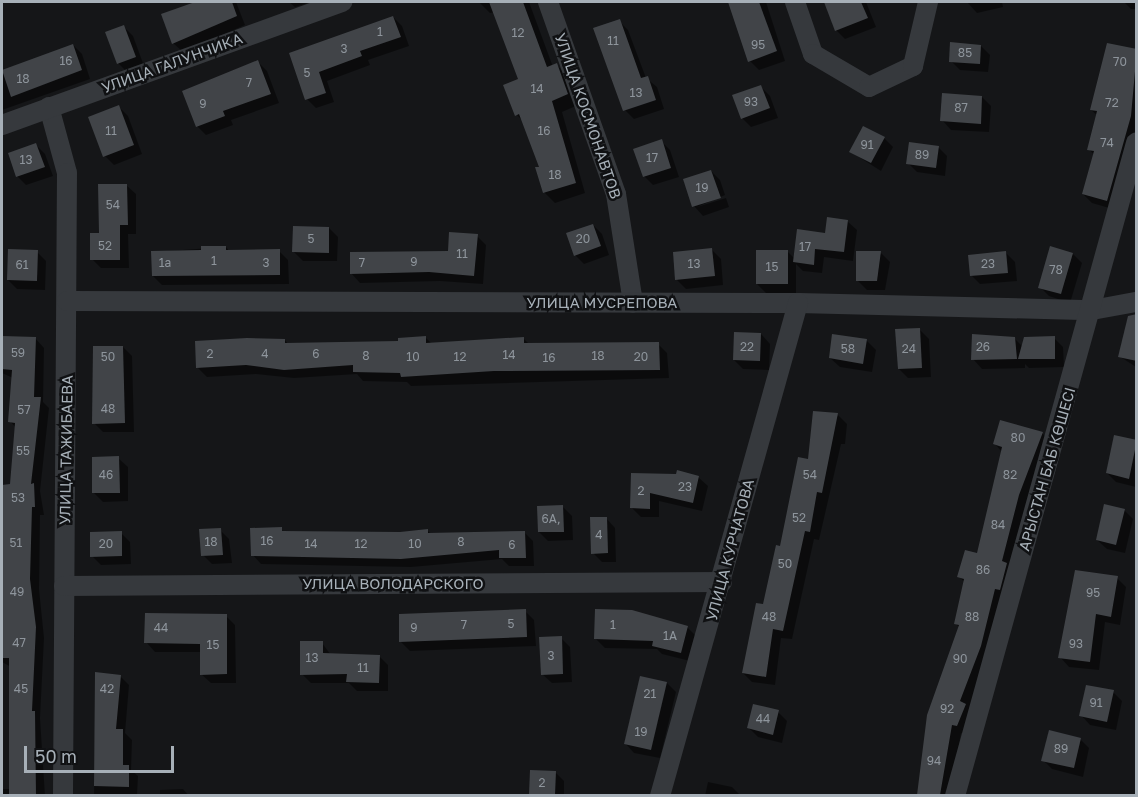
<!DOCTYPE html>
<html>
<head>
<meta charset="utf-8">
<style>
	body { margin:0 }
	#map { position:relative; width:1138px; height:797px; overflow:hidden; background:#151618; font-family:"Golos Text",sans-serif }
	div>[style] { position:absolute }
	.shadow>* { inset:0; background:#0007 }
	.building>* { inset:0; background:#414448 }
	.minor>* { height:20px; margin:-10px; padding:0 10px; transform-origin:10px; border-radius:10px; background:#36393d }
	span { translate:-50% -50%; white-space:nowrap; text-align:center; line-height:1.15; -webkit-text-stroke:5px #101113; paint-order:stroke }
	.number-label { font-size:12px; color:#8e959c }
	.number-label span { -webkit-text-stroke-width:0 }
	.street-label { font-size:15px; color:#a7b0b8 }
	.frame { position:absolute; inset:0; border:3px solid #a7b0b8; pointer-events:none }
	.scale { position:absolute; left:24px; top:746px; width:150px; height:27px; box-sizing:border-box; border:3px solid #a7b0b8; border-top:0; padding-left:8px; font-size:18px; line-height:21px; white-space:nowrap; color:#a7b0b8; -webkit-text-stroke:4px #101113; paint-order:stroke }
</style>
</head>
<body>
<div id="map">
	<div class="shadow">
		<div style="clip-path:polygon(199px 2px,236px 2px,245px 25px,183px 52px,173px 43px,163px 15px)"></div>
		<div style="clip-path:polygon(289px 2px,311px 2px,295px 7px)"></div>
		<div style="clip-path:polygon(479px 2px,529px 2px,553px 67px,557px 65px,567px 76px,578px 105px,562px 112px,585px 193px,555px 203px,544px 192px,540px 168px,524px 122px,517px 115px,520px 80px,495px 12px,490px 13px)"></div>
		<div style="clip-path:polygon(729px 2px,766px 2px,785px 61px,759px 70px,750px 61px)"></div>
		<div style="clip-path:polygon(834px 2px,866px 2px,876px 27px,845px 39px,836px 30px,826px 5px)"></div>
		<div style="clip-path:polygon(967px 2px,1002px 2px,1003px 7px,977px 13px)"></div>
		<div style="clip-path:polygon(1124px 2px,1136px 2px,1136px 9px,1131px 9px)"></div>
		<div style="clip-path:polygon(393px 17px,402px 26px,409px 46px,368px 60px,370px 65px,327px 81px,334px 102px,316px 108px,307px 99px,291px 54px)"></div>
		<div style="clip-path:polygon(619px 21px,628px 30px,646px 78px,657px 87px,664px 109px,634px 119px,625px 110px)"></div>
		<div style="clip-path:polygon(124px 27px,133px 36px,144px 66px,127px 72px,118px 63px)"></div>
		<div style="clip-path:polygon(73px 45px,82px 54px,90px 79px,2px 110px,2px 73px)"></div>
		<div style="clip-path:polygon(981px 46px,990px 55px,988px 72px,960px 70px,951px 61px)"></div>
		<div style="clip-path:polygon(1136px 50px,1136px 130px,1116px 210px,1092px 203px,1083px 194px,1094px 155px,1089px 149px,1098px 116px,1091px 110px)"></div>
		<div style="clip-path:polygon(258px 62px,267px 71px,279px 103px,231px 120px,233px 125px,206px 135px,197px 126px)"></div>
		<div style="clip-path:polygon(761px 87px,770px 96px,778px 118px,751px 127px,742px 118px)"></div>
		<div style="clip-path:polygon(982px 97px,991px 106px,989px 132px,951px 130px,942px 120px)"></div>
		<div style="clip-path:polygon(119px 107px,128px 116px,142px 154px,114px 165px,105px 156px)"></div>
		<div style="clip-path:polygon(884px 138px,893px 147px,881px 171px,851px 152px)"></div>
		<div style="clip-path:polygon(661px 141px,670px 150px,679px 177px,653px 185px,644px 176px)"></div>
		<div style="clip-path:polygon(36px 145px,45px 154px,53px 176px,26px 185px,17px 176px)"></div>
		<div style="clip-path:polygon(938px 147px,947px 156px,945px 176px,917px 172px,908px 163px)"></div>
		<div style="clip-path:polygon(711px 171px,720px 180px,725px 195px,697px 207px,726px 198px,729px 207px,703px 216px,694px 206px)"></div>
		<div style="clip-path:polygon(126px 185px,136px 194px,136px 234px,128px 234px,129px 268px,101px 268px,92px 259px)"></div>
		<div style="clip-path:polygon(847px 221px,857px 230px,853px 261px,824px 257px,822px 273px,803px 271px,796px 264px,796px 293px,766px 293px,757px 284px,787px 251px,795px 259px)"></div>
		<div style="clip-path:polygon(593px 225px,602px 234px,609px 255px,584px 264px,575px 255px)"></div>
		<div style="clip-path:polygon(329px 228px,338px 237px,337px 261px,303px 261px,294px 252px)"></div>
		<div style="clip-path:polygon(477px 236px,486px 245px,483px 284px,440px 281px,360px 283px,351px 273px,449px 253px)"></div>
		<div style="clip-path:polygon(226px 247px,230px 252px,279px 251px,288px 260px,289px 284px,162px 285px,153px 276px,153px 252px)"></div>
		<div style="clip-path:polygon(712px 250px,721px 259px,723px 285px,686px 289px,677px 280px)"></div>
		<div style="clip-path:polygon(37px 252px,46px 261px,45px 290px,17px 289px,8px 280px)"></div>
		<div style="clip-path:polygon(881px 253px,890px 262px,885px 290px,867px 290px,858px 281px)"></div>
		<div style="clip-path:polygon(1006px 253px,1015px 262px,1017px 281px,980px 284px,971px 275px)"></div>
		<div style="clip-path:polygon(1073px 254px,1082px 263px,1070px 303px,1049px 296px,1040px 287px)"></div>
		<div style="clip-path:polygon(1136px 329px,1136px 367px,1119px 356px)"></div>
		<div style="clip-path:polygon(920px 330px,929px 339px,931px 377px,908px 378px,899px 369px)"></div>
		<div style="clip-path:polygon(761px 334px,770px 344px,769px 370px,743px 369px,734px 360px)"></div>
		<div style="clip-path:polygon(2px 337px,35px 338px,44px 348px,43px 402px,49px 408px,40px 491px,44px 515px,40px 515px,39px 589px,44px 638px,40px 718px,45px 796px,2px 796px,2px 789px,10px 789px,11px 667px,2px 662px,2px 533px,5px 533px,12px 486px,16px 428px,10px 421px,13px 378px,2px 373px)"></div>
		<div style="clip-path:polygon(425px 337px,432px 344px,523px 338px,529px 344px,658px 344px,667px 353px,669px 378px,411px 386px,407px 382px,363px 381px,357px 374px,294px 378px,256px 374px,207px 377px,198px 368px,285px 340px,288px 344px,400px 343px)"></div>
		<div style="clip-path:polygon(1014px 338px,1023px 347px,1054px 338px,1063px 347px,1064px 367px,1029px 368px,1025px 364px,1025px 368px,982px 369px,973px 359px)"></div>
		<div style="clip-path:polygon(867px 341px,876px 350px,872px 372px,840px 367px,830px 358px)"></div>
		<div style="clip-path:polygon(123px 347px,132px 356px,134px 432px,103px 432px,94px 423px)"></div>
		<div style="clip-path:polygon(838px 415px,847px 424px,845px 444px,841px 444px,819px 540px,814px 539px,792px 639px,781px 638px,775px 685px,752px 682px,743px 673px,781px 548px,810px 460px)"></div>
		<div style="clip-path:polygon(1042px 433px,1051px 442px,966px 734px,961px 733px,951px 791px,946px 796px,918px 796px,929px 715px,959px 627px,955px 623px,965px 583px,959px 576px,978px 555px,1002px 452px,995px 444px)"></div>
		<div style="clip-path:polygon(1136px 442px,1136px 487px,1116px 482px,1107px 473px)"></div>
		<div style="clip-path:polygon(118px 458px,128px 467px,128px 501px,103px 502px,94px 493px)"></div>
		<div style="clip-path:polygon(632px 474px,698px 477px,708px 486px,702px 511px,659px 501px,659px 517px,641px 517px,632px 508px)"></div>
		<div style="clip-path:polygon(563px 507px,572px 516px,573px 540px,548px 541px,539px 532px)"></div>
		<div style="clip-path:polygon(1124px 510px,1133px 519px,1125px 553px,1107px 549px,1097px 540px)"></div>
		<div style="clip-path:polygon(606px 518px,615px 528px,616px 562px,602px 562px,593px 553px)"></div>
		<div style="clip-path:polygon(220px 530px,229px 539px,232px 563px,212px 564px,203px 555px)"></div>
		<div style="clip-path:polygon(252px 530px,400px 534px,427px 530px,432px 535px,524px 532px,533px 541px,534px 566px,509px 566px,502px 559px,411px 567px,261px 564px,253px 555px)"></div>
		<div style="clip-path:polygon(121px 533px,130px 542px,131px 564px,101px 565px,92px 556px)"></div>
		<div style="clip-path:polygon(1117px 578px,1126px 587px,1120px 625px,1105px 622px,1099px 670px,1069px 667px,1060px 657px)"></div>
		<div style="clip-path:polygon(525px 611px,534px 620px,536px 646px,410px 651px,401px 642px)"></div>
		<div style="clip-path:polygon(226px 616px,235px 625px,236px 683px,211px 683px,201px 674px,201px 652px,155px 652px,146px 642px)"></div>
		<div style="clip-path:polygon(687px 627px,696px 636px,690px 661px,662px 654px,657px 649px,605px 648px,596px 639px)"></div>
		<div style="clip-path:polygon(561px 638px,570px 647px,572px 682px,552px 683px,542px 674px)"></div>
		<div style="clip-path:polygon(322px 643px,331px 655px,379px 656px,388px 665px,388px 691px,357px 691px,349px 683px,311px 683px,302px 674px)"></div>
		<div style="clip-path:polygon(96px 674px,120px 676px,129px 685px,125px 733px,132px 740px,131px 770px,138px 776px,137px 795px,94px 796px)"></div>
		<div style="clip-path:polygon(667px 683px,676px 692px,660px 758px,634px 753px,625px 743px)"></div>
		<div style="clip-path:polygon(1113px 692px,1122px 701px,1116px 730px,1090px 725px,1081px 715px)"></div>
		<div style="clip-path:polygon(778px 712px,787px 721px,782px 743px,758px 737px,749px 728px)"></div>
		<div style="clip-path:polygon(1080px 739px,1089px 748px,1083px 777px,1052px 769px,1043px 760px)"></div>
		<div style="clip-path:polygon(555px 772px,564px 781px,564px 796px,531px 795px)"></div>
		<div style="clip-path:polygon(708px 782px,732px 787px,741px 796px,705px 796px)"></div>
		<div style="clip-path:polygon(183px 789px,189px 796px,160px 796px,160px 790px)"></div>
	</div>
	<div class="building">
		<div style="clip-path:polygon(195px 2px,232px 2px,237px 16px,172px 44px,161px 14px)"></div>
		<div style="clip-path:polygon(489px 2px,523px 2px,547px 67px,557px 63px,568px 94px,552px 101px,576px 183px,543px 193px,535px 167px,539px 167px,519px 114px,515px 116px,503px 85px,518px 79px)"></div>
		<div style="clip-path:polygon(728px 2px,759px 2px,777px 51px,748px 62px)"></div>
		<div style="clip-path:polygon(824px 2px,861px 2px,868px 18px,835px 31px)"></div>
		<div style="clip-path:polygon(393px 16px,401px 37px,360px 51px,362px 56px,319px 72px,326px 93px,305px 100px,289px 53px)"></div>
		<div style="clip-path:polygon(620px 19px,641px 78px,648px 76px,656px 100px,623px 111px,593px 28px)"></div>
		<div style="clip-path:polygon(124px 25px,136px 57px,117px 64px,105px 32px)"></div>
		<div style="clip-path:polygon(950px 42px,981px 45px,980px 64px,949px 62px)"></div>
		<div style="clip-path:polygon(1107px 43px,1137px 49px,1131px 116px,1107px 201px,1082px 194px,1094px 151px,1087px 150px,1097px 111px,1090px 110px)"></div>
		<div style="clip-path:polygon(73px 44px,82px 70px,11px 97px,2px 70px)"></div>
		<div style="clip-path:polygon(258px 60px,271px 94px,223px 111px,225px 116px,196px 127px,182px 91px)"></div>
		<div style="clip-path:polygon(761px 85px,770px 108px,741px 119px,732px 95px)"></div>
		<div style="clip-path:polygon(942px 93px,982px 96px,981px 124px,940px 121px)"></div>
		<div style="clip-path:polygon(119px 105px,134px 145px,103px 157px,88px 117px)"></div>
		<div style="clip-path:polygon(863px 126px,885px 137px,871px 163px,849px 152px)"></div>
		<div style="clip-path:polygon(662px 139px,671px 168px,643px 177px,633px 149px)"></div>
		<div style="clip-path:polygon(909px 142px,939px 146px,936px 168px,906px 164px)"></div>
		<div style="clip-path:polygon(36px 143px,45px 167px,16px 177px,8px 153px)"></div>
		<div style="clip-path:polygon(711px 170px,721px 198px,692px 207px,683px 179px)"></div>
		<div style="clip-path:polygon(98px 184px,127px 184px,128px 225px,120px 225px,120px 260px,90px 260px,90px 233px,99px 233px)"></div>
		<div style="clip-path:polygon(827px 217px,848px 220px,844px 252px,815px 249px,814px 265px,793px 262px,797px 229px,825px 233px)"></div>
		<div style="clip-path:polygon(593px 224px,601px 246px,574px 256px,566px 233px)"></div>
		<div style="clip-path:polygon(293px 226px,329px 227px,329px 253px,292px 252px)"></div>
		<div style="clip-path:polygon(449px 232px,478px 234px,474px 276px,429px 272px,350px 274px,350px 252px,448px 251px)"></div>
		<div style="clip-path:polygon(201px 246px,226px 246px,226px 250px,280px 249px,280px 275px,152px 276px,151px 251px,201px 250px)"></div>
		<div style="clip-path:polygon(1050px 246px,1073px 253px,1061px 294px,1038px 288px)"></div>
		<div style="clip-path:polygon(712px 248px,715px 276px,675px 280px,673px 252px)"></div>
		<div style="clip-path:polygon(8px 249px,38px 250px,37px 281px,7px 280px)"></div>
		<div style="clip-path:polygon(756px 250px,788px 250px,788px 284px,756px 284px)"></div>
		<div style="clip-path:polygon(856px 251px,881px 251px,877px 281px,856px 281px)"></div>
		<div style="clip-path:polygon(1006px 251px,1008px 273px,970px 276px,968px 255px)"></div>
		<div style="clip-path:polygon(1137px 314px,1137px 361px,1118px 357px,1128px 316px)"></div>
		<div style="clip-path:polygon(920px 328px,922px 368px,898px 369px,895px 329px)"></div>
		<div style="clip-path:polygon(734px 332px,761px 333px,760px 361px,733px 360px)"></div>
		<div style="clip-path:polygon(832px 334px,867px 339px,863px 364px,829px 358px)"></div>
		<div style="clip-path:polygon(972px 334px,1015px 337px,1017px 359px,971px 360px)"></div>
		<div style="clip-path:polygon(2px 336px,36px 337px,34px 397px,41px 397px,31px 484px,34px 483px,35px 507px,32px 507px,30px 579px,36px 627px,32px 711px,35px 711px,36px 795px,9px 795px,9px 658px,2px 658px,2px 485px,10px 484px,15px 423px,8px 422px,12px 370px,2px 369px)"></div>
		<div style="clip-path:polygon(426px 336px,426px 343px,524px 337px,524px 343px,659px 342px,660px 370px,494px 371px,401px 377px,400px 373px,353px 372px,353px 365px,284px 370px,246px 365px,196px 368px,195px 341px,247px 338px,285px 339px,285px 343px,398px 341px,398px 338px)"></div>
		<div style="clip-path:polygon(1055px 336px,1055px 359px,1018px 359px,1024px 337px)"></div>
		<div style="clip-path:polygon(93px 346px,123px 346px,125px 423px,92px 424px)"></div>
		<div style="clip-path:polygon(813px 411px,838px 413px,822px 493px,817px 492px,810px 532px,805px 531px,783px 631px,773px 629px,766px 677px,742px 673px,756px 603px,763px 604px,776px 545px,780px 546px,798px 457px,808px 459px)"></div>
		<div style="clip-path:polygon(1000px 420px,1043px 432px,1019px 495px,1002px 561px,1007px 563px,1000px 590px,995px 589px,981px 646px,960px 701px,966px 704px,957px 726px,952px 725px,940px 795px,917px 795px,927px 715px,959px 625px,954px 624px,964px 579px,957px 577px,965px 550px,977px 553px,1002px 447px,993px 444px)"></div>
		<div style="clip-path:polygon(1114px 435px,1137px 440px,1129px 479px,1106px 473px)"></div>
		<div style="clip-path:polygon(119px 456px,120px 493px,92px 493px,92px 457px)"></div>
		<div style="clip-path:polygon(677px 470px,699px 476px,693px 503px,650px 493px,650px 509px,630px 508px,631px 473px,676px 474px)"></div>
		<div style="clip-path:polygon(1104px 504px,1125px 509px,1116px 545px,1096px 540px)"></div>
		<div style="clip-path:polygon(563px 505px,564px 532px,538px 532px,537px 506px)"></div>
		<div style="clip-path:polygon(590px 517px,607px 517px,608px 553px,591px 554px)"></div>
		<div style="clip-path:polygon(282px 527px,282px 531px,400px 532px,428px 529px,428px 533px,525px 531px,526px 558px,499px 558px,499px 550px,401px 559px,251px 556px,250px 528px)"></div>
		<div style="clip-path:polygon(221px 528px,223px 555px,201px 556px,199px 529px)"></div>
		<div style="clip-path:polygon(122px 531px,122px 556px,90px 557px,90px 532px)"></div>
		<div style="clip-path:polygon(1075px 570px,1118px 576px,1111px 617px,1096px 614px,1090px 662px,1058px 658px)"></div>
		<div style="clip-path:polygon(526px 609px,527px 637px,399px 642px,399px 614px)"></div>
		<div style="clip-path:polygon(595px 609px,632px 610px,688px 626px,681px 653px,652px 646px,653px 641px,594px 639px)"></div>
		<div style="clip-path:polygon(145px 613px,227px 614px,227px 674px,200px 675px,200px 644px,144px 643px)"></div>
		<div style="clip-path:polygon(562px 636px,563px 674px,541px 675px,539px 637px)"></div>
		<div style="clip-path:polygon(300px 641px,323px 641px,323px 653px,380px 655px,379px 683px,346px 682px,347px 674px,300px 675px)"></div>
		<div style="clip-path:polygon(95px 672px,121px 675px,116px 729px,123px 729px,123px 765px,129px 765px,129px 787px,94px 786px)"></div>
		<div style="clip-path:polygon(640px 676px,667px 682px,651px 750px,624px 744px)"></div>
		<div style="clip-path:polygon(1086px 685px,1114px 690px,1107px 722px,1079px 716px)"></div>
		<div style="clip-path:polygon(753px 704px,779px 710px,773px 735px,747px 728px)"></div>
		<div style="clip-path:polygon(1049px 730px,1081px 738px,1074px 768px,1041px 761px)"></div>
		<div style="clip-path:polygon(530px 770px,556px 771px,555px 795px,529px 795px)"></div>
	</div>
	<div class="minor">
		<div style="left:548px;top:2px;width:204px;rotate:70.5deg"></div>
		<div style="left:616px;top:194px;width:110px;rotate:81.1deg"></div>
		<div style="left:795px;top:2px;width:55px;rotate:70.9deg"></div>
		<div style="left:813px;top:54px;width:65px;rotate:30.5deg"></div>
		<div style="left:869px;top:87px;width:49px;rotate:-25.5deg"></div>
		<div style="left:913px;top:66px;width:66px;rotate:-76.8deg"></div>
		<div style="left:49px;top:107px;width:68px;rotate:74.7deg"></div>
		<div style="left:67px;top:173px;width:623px;rotate:90.37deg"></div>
		<div style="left:2px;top:125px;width:362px;rotate:-19.9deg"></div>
		<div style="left:67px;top:301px;width:731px;rotate:0.16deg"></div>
		<div style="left:798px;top:303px;width:294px;rotate:1.4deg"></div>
		<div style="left:1092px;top:310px;width:45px;rotate:-10.3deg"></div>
		<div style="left:64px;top:586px;width:658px;rotate:-0.35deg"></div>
		<div style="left:660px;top:796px;width:512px;rotate:-74.36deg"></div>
		<div style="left:955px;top:796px;width:678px;rotate:-74.51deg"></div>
	</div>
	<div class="number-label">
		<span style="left:380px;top:32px">1</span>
		<span style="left:518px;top:33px">12</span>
		<span style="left:613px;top:41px">11</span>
		<span style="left:758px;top:45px">95</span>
		<span style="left:344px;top:49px">3</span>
		<span style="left:965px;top:53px">85</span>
		<span style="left:66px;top:61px">16</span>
		<span style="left:1120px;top:62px">70</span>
		<span style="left:307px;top:73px">5</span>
		<span style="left:23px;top:79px">18</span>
		<span style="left:249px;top:83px">7</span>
		<span style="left:537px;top:89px">14</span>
		<span style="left:636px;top:93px">13</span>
		<span style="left:751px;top:102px">93</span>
		<span style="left:1112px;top:103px">72</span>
		<span style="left:203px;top:104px">9</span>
		<span style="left:961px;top:108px">87</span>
		<span style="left:111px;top:131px">11</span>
		<span style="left:544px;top:131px">16</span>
		<span style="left:1107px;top:143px">74</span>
		<span style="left:867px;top:145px">91</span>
		<span style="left:922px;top:155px">89</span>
		<span style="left:652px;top:158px">17</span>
		<span style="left:26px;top:160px">13</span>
		<span style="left:555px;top:175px">18</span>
		<span style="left:702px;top:188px">19</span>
		<span style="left:113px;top:205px">54</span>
		<span style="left:311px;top:239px">5</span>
		<span style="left:583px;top:239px">20</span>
		<span style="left:105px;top:246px">52</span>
		<span style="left:805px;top:247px">17</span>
		<span style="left:462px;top:254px">11</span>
		<span style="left:214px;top:261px">1</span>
		<span style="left:414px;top:262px">9</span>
		<span style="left:165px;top:263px">1а</span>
		<span style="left:266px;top:263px">3</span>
		<span style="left:362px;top:263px">7</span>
		<span style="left:694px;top:264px">13</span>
		<span style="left:988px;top:264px">23</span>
		<span style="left:22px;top:265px">61</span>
		<span style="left:772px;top:267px">15</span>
		<span style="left:1056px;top:270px">78</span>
		<span style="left:747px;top:347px">22</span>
		<span style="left:983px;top:347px">26</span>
		<span style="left:848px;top:349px">58</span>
		<span style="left:909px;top:349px">24</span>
		<span style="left:18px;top:353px">59</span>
		<span style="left:210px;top:354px">2</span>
		<span style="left:265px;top:354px">4</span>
		<span style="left:316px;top:354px">6</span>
		<span style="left:509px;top:355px">14</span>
		<span style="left:366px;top:356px">8</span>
		<span style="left:598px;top:356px">18</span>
		<span style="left:108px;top:357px">50</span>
		<span style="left:413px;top:357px">10</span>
		<span style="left:460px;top:357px">12</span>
		<span style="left:641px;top:357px">20</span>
		<span style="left:549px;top:358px">16</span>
		<span style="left:108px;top:409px">48</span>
		<span style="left:24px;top:410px">57</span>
		<span style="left:1018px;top:438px">80</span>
		<span style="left:23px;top:451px">55</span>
		<span style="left:106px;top:475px">46</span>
		<span style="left:810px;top:475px">54</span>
		<span style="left:1010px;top:475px">82</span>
		<span style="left:685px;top:487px">23</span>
		<span style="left:641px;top:491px">2</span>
		<span style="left:18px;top:498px">53</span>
		<span style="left:799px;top:518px">52</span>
		<span style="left:551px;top:519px">6А,</span>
		<span style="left:998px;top:525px">84</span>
		<span style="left:599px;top:535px">4</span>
		<span style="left:267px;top:541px">16</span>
		<span style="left:211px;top:542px">18</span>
		<span style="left:461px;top:542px">8</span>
		<span style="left:16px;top:543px">51</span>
		<span style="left:106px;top:544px">20</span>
		<span style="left:311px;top:544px">14</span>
		<span style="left:361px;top:544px">12</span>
		<span style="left:415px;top:544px">10</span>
		<span style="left:512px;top:545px">6</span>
		<span style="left:785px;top:564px">50</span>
		<span style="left:983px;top:570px">86</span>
		<span style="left:17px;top:592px">49</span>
		<span style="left:1093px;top:593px">95</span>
		<span style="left:769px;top:617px">48</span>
		<span style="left:972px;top:617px">88</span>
		<span style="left:511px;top:624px">5</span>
		<span style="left:464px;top:625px">7</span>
		<span style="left:613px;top:625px">1</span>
		<span style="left:161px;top:628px">44</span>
		<span style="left:414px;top:628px">9</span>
		<span style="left:670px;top:636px">1А</span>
		<span style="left:19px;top:643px">47</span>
		<span style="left:1076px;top:644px">93</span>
		<span style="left:213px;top:645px">15</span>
		<span style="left:551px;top:656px">3</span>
		<span style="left:312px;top:658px">13</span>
		<span style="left:960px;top:659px">90</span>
		<span style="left:363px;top:668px">11</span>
		<span style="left:21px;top:689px">45</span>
		<span style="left:107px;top:689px">42</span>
		<span style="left:650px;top:694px">21</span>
		<span style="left:1096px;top:703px">91</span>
		<span style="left:947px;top:709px">92</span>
		<span style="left:763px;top:719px">44</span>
		<span style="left:641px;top:732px">19</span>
		<span style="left:1061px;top:749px">89</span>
		<span style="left:934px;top:761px">94</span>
		<span style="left:542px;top:783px">2</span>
	</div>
	<div class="street-label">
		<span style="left:172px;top:63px;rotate:-20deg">УЛИЦА ГАЛУНЧИКА</span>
		<span style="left:588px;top:116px;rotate:71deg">УЛИЦА КОСМОНАВТОВ</span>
		<span style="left:602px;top:303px">УЛИЦА МУСРЕПОВА</span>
		<span style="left:66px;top:450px;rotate:-89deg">УЛИЦА ТАЖИБАЕВА</span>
		<span style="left:1047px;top:469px;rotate:-74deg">АРЫСТАН БАБ КӨШЕСІ</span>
		<span style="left:730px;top:550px;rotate:-75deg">УЛИЦА КУРЧАТОВА</span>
		<span style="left:393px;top:584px">УЛИЦА ВОЛОДАРСКОГО</span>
	</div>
	<div class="frame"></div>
	<div class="scale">50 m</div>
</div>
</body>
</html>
